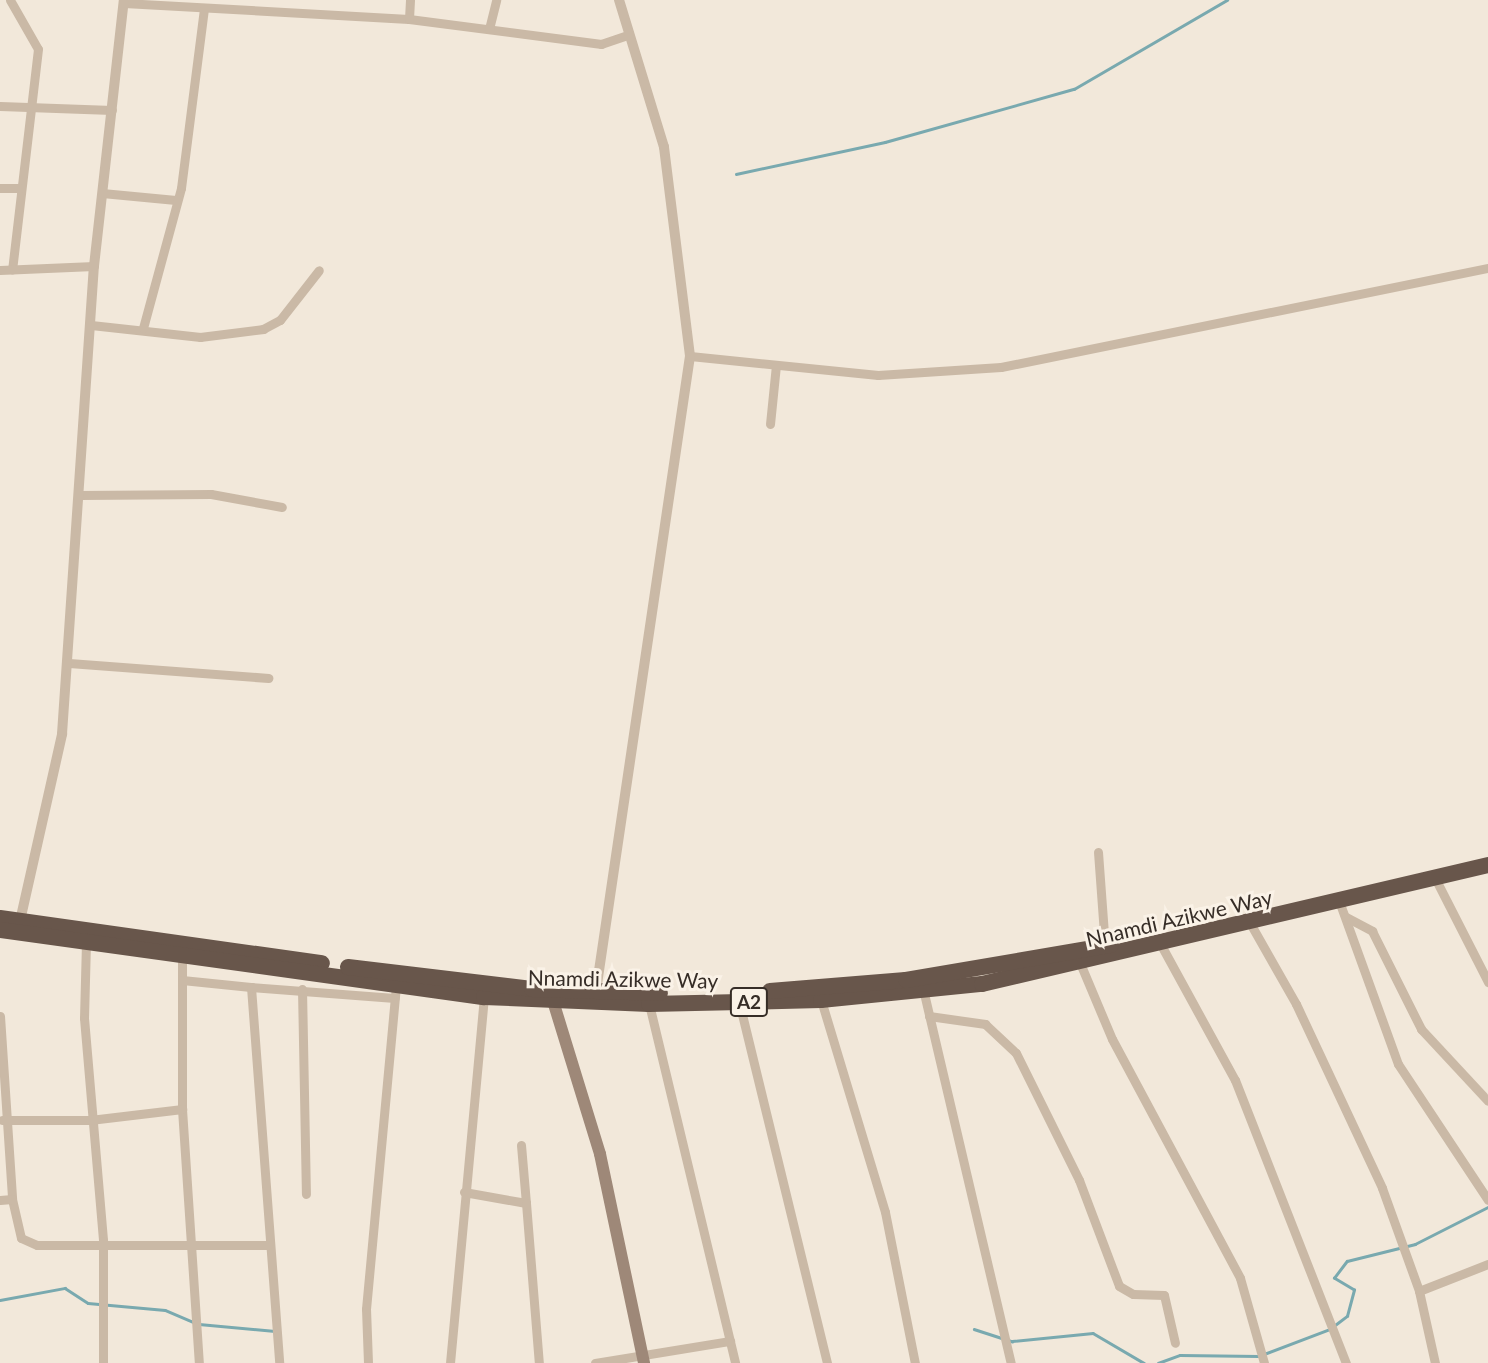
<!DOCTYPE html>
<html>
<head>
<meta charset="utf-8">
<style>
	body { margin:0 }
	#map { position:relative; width:1488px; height:1363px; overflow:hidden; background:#f2e8da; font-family:Lato,sans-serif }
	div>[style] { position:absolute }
	.stream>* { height:2.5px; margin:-1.25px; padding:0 1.25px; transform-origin:1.25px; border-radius:1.25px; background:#79a9af }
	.minor>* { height:9px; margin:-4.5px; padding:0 4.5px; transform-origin:4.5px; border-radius:4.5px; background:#cab9a6 }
	.tertiary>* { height:10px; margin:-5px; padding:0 5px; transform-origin:5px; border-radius:5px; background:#cab9a6 }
	.secondary>* { height:12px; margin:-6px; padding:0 6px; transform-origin:6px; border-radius:6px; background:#9e8878 }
	.trunk>* { height:16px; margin:-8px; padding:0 8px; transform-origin:8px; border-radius:8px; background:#68564b }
	span { translate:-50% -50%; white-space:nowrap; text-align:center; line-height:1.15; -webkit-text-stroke:6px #faf2e7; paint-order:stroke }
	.shield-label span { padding:2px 5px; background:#faf2e7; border:2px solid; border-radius:5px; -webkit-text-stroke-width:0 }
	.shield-label { font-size:19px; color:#362d27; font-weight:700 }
	.street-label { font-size:21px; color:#362d27 }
</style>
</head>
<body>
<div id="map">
	<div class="stream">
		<div style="left:736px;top:174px;width:152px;rotate:-12.1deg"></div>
		<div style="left:885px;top:142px;width:196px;rotate:-15.7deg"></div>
		<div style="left:1074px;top:89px;width:177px;rotate:-30.2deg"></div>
		<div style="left:0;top:1300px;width:66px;rotate:-10.5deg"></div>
		<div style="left:65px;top:1288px;width:27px;rotate:33deg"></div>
		<div style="left:88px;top:1303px;width:77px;rotate:5.2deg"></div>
		<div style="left:165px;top:1310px;width:30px;rotate:23deg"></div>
		<div style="left:199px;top:1324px;width:76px;rotate:5.3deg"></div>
		<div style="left:1335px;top:1325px;width:15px;rotate:-37deg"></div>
		<div style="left:1347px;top:1316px;width:27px;rotate:-75deg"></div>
		<div style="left:1354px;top:1290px;width:23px;rotate:-149deg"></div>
		<div style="left:1334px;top:1278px;width:21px;rotate:-53deg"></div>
		<div style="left:1347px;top:1261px;width:70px;rotate:-14deg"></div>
		<div style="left:1415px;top:1244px;width:82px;rotate:-26.9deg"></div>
		<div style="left:974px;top:1329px;width:40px;rotate:18deg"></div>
		<div style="left:1012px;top:1341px;width:81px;rotate:-5.6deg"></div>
		<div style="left:1093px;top:1333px;width:59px;rotate:30.5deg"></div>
		<div style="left:1264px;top:1354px;width:71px;rotate:-20.7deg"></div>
		<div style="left:1158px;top:1363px;width:23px;rotate:-20deg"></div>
		<div style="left:1180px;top:1355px;width:78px;rotate:0.7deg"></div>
	</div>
	<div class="minor">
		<div style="left:10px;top:0;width:56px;rotate:60.3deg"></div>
		<div style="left:38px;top:49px;width:222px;rotate:96.7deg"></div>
		<div style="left:124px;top:3px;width:285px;rotate:3.2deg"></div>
		<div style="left:409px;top:19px;width:194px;rotate:7.4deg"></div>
		<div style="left:601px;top:44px;width:28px;rotate:-19deg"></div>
		<div style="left:409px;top:19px;width:19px;rotate:-87deg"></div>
		<div style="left:489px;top:29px;width:30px;rotate:-76deg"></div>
		<div style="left:0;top:106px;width:112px;rotate:2deg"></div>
		<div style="left:0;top:188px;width:21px"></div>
		<div style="left:102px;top:193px;width:74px;rotate:5.4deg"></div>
		<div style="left:0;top:270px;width:94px;rotate:-2.4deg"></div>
		<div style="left:91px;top:325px;width:110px;rotate:6.3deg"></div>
		<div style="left:200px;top:337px;width:64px;rotate:-7.2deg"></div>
		<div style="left:263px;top:329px;width:19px;rotate:-28deg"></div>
		<div style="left:280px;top:320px;width:63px;rotate:-52deg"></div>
		<div style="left:143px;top:328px;width:145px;rotate:-74.8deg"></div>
		<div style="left:181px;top:188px;width:180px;rotate:-82.7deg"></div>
		<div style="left:690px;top:356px;width:189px;rotate:5.8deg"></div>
		<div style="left:878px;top:375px;width:123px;rotate:-3.7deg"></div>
		<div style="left:1001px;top:367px;width:497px;rotate:-11.5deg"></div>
		<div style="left:770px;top:424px;width:59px;rotate:-84.2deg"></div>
		<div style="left:80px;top:495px;width:131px;rotate:-0.4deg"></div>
		<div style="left:211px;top:494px;width:72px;rotate:10.4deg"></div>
		<div style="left:69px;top:663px;width:200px;rotate:4.3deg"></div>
		<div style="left:1098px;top:852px;width:95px;rotate:85.8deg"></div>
		<div style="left:1435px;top:878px;width:117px;rotate:63deg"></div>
		<div style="left:1339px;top:901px;width:173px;rotate:70.1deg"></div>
		<div style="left:1398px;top:1064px;width:163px;rotate:56.5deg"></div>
		<div style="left:1346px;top:917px;width:30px;rotate:28deg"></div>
		<div style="left:1372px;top:931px;width:110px;rotate:63.4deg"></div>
		<div style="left:1421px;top:1029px;width:98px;rotate:47.1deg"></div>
		<div style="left:1250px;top:923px;width:93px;rotate:60.4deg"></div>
		<div style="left:1296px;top:1004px;width:203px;rotate:64.9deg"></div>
		<div style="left:1382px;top:1188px;width:109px;rotate:70.2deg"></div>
		<div style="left:1419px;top:1291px;width:74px;rotate:77.5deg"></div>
		<div style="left:86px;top:942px;width:76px;rotate:91.5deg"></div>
		<div style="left:84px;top:1018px;width:224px;rotate:85.1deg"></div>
		<div style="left:103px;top:1241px;width:122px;rotate:90deg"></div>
		<div style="left:1161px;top:945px;width:154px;rotate:61.3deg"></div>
		<div style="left:1235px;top:1080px;width:304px;rotate:68.6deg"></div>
		<div style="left:182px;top:955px;width:154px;rotate:90deg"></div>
		<div style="left:182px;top:1109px;width:255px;rotate:86.2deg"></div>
		<div style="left:1080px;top:963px;width:82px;rotate:67.2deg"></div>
		<div style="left:1112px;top:1039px;width:271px;rotate:61.8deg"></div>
		<div style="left:1240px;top:1278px;width:88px;rotate:74.2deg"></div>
		<div style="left:182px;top:980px;width:69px;rotate:5.8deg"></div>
		<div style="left:251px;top:987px;width:377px;rotate:85.7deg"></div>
		<div style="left:251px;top:987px;width:144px;rotate:4.4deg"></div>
		<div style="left:302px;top:989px;width:205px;rotate:88.9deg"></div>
		<div style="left:923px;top:989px;width:384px;rotate:76.8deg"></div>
		<div style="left:821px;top:1000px;width:221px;rotate:73.2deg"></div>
		<div style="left:885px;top:1212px;width:154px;rotate:78.8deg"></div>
		<div style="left:739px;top:1002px;width:372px;rotate:76.3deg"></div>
		<div style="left:649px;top:1004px;width:369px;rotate:76.5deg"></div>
		<div style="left:0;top:1016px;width:183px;rotate:86.2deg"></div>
		<div style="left:12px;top:1199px;width:40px;rotate:77deg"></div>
		<div style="left:21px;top:1238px;width:17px;rotate:24deg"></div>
		<div style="left:37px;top:1245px;width:231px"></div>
		<div style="left:929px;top:1016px;width:57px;rotate:8.1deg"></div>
		<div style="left:985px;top:1024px;width:42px;rotate:43.1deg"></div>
		<div style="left:1016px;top:1053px;width:142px;rotate:63.6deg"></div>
		<div style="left:1079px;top:1180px;width:113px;rotate:69.3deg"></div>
		<div style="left:1119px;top:1286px;width:16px;rotate:30deg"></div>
		<div style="left:1133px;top:1294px;width:31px;rotate:2deg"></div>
		<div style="left:1164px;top:1295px;width:49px;rotate:77.1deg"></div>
		<div style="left:2px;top:1120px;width:88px"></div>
		<div style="left:90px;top:1120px;width:93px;rotate:-6.8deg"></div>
		<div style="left:521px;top:1145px;width:58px;rotate:85.1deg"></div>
		<div style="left:464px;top:1192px;width:63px;rotate:10.1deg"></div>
		<div style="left:526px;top:1203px;width:161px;rotate:85.4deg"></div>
		<div style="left:0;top:1200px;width:12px;rotate:-5deg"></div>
		<div style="left:1419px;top:1291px;width:74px;rotate:-21.4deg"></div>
		<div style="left:368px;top:1363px;width:54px;rotate:-92.1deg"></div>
		<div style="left:366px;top:1309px;width:325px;rotate:-84.7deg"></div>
		<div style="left:450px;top:1363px;width:368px;rotate:-84.7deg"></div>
		<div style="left:595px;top:1363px;width:137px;rotate:-9.3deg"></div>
	</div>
	<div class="tertiary">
		<div style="left:20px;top:921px;width:192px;rotate:-77.3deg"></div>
		<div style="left:62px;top:734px;width:469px;rotate:-86.1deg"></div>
		<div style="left:94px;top:266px;width:268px;rotate:-83.6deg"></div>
		<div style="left:596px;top:991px;width:642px;rotate:-81.58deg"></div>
		<div style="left:690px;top:356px;width:211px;rotate:-97.1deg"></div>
		<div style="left:664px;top:147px;width:154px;rotate:-107deg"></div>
	</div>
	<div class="secondary">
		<div style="left:553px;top:1001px;width:160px;rotate:72.9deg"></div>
		<div style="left:600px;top:1154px;width:214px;rotate:78.1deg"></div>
	</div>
	<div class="trunk">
		<div style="left:0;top:918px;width:325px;rotate:8deg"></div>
		<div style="left:0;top:930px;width:489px;rotate:7.9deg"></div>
		<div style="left:484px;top:997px;width:165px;rotate:2.4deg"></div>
		<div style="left:649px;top:1004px;width:172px;rotate:-1.3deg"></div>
		<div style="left:821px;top:1000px;width:162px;rotate:-5.7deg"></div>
		<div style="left:982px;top:984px;width:520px;rotate:-13.23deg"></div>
		<div style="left:348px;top:967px;width:185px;rotate:6.8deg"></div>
		<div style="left:532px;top:989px;width:128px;rotate:1.8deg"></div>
		<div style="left:770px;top:991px;width:136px;rotate:-4.6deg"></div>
		<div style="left:906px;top:980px;width:208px;rotate:-9.7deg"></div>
	</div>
	<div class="shield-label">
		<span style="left:749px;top:1002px">A2</span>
	</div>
	<div class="street-label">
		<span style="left:1179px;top:918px;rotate:-13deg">Nnamdi Azikwe Way</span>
		<span style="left:623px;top:979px;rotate:1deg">Nnamdi Azikwe Way</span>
	</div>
</div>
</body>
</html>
